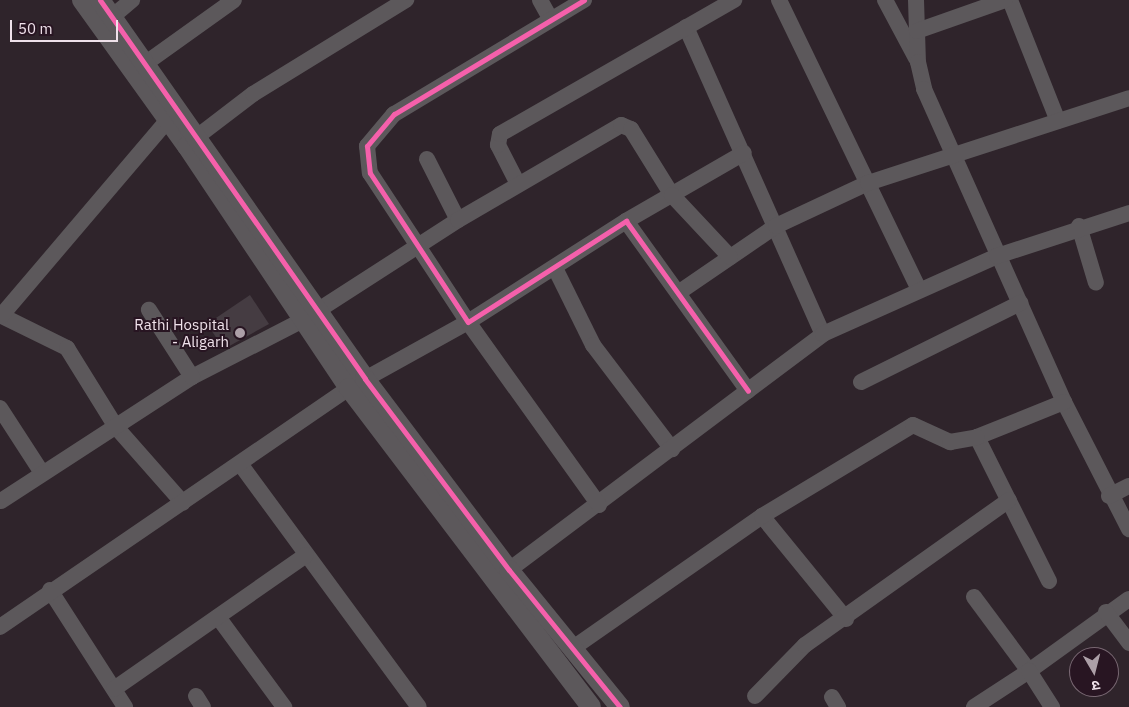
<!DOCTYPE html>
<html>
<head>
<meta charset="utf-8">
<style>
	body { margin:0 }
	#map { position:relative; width:1129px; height:707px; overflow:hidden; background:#2f242b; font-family:"IBM Plex Sans","Noto Sans Devanagari",sans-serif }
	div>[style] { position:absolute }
	.building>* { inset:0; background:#453c42 }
	.minor>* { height:16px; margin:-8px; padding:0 8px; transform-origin:8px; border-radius:8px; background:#5c585b }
	.tertiary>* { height:20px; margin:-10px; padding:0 10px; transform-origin:10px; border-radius:10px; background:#5c585b }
	.cycleway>* { height:5px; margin:-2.5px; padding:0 2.5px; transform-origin:2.5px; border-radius:2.5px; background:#f560ab }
	.dots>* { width:14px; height:14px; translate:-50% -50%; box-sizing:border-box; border:2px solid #281522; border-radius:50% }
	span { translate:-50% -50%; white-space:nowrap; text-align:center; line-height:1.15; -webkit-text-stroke:4px #281522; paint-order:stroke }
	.poi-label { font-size:15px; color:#efe1ea }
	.right { translate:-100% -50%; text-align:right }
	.north { position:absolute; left:1069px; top:647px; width:50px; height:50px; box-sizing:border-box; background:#281522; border:1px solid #786772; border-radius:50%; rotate:172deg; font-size:14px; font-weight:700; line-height:20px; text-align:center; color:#efe1ea }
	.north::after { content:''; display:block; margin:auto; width:18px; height:22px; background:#ac9fa7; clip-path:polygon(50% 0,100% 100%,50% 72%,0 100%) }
	.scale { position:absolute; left:10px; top:20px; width:108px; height:22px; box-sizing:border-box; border:2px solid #efe1ea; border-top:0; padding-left:6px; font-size:15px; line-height:18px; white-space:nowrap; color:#efe1ea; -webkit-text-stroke:4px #281522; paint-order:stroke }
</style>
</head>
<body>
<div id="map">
	<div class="building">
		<div style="clip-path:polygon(250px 295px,269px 324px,224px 349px,207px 324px)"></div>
	</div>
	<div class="minor">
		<div style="left:540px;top:0;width:21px;rotate:61deg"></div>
		<div style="left:584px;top:0;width:222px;rotate:149deg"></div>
		<div style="left:394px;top:114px;width:42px;rotate:130.2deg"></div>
		<div style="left:367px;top:146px;width:27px;rotate:84deg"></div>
		<div style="left:370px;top:173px;width:178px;rotate:56.7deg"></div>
		<div style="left:468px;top:322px;width:188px;rotate:-32.6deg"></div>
		<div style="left:626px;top:221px;width:209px;rotate:54.3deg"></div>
		<div style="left:779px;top:0;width:321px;rotate:64.2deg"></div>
		<div style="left:885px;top:0;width:66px;rotate:61.9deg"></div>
		<div style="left:916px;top:0;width:62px;rotate:88.2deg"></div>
		<div style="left:918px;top:62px;width:28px;rotate:77deg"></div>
		<div style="left:924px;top:89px;width:343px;rotate:65.9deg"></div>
		<div style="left:1064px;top:402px;width:143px;rotate:62.9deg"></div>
		<div style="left:1010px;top:0;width:130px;rotate:68.4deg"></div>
		<div style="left:113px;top:16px;width:25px;rotate:-40deg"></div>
		<div style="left:686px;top:27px;width:336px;rotate:66deg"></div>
		<div style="left:917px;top:31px;width:93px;rotate:-19.4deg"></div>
		<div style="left:146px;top:63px;width:108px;rotate:-35.6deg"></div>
		<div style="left:198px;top:136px;width:69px;rotate:-37.4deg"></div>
		<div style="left:253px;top:94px;width:180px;rotate:-31.6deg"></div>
		<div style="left:427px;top:159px;width:68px;rotate:63.1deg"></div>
		<div style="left:518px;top:184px;width:44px;rotate:-117.1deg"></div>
		<div style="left:498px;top:145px;width:11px;rotate:-80deg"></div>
		<div style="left:500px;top:134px;width:270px;rotate:-29.8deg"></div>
		<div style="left:626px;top:221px;width:136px;rotate:-30deg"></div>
		<div style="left:1079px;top:226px;width:59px;rotate:73.4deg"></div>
		<div style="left:555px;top:268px;width:86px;rotate:63.7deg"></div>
		<div style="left:593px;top:345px;width:131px;rotate:52.8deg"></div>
		<div style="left:678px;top:293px;width:119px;rotate:-34.4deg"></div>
		<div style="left:776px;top:226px;width:102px;rotate:-25.1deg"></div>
		<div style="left:868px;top:183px;width:274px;rotate:-18deg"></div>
		<div style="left:0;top:315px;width:75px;rotate:26.2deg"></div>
		<div style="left:67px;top:348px;width:93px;rotate:58.2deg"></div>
		<div style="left:116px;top:427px;width:101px;rotate:48.6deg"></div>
		<div style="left:1px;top:316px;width:257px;rotate:-49.6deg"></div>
		<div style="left:192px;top:377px;width:125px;rotate:-27.2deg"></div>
		<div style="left:303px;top:320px;width:184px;rotate:-32.8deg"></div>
		<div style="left:458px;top:220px;width:189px;rotate:-30.2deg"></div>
		<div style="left:621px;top:125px;width:11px;rotate:22deg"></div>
		<div style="left:631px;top:129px;width:78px;rotate:58.2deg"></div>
		<div style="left:672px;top:195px;width:85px;rotate:46.9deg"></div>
		<div style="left:861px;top:382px;width:178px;rotate:-26.4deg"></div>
		<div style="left:0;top:408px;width:77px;rotate:57.1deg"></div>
		<div style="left:241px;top:465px;width:300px;rotate:53.7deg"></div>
		<div style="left:1109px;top:496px;width:22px;rotate:-27deg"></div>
		<div style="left:1px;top:501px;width:228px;rotate:-33deg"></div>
		<div style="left:192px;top:377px;width:80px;rotate:-122.7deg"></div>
		<div style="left:762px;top:516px;width:133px;rotate:50.8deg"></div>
		<div style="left:501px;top:576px;width:403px;rotate:-36.9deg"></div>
		<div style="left:823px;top:334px;width:191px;rotate:-24.1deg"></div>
		<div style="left:997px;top:256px;width:139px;rotate:-18deg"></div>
		<div style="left:1049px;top:581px;width:161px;rotate:-116.6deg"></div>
		<div style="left:977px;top:437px;width:94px;rotate:-21.9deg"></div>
		<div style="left:50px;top:590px;width:139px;rotate:57.3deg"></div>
		<div style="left:974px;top:597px;width:92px;rotate:53.4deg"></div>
		<div style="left:1029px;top:671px;width:123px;rotate:-35.8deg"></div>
		<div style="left:1106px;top:612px;width:39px;rotate:53deg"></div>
		<div style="left:218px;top:617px;width:112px;rotate:53.7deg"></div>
		<div style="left:0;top:627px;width:423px;rotate:-34.4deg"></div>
		<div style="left:349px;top:388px;width:136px;rotate:-29deg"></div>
		<div style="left:468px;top:322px;width:225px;rotate:54.4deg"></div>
		<div style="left:573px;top:648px;width:231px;rotate:-34.9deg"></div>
		<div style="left:762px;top:516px;width:176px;rotate:-31.1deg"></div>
		<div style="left:913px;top:425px;width:41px;rotate:24.7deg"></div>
		<div style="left:950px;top:442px;width:27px;rotate:-10deg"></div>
		<div style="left:114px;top:689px;width:234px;rotate:-34.9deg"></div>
		<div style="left:196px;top:696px;width:13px;rotate:58deg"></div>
		<div style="left:755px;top:696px;width:71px;rotate:-45.6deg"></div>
		<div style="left:805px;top:645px;width:250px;rotate:-35.4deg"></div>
		<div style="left:832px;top:697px;width:12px;rotate:59deg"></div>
		<div style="left:974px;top:707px;width:66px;rotate:-33.2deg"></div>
		<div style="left:1029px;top:671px;width:43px;rotate:57.4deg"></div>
	</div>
	<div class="tertiary">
		<div style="left:82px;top:0;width:180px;rotate:54.3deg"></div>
		<div style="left:187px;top:146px;width:291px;rotate:56.2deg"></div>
		<div style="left:349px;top:388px;width:400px;rotate:52.8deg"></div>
		<div style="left:100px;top:0;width:462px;rotate:55deg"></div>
		<div style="left:365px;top:379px;width:239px;rotate:53deg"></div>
		<div style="left:509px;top:570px;width:176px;rotate:51deg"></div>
	</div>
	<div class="cycleway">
		<div style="left:100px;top:0;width:462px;rotate:55deg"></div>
		<div style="left:365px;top:379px;width:239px;rotate:53deg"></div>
		<div style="left:509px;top:570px;width:176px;rotate:51deg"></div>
		<div style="left:584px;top:0;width:222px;rotate:149deg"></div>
		<div style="left:394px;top:114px;width:42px;rotate:130.2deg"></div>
		<div style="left:367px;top:146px;width:27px;rotate:84deg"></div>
		<div style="left:370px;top:173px;width:178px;rotate:56.7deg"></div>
		<div style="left:468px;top:322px;width:188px;rotate:-32.6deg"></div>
		<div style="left:626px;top:221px;width:209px;rotate:54.3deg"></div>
	</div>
	<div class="dots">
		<div style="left:240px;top:333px;background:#ac9fa7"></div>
	</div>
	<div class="poi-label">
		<span class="right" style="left:229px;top:333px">Rathi Hospital<br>- Aligarh</span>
	</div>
	<div class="north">उ</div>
	<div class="scale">50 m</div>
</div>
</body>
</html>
